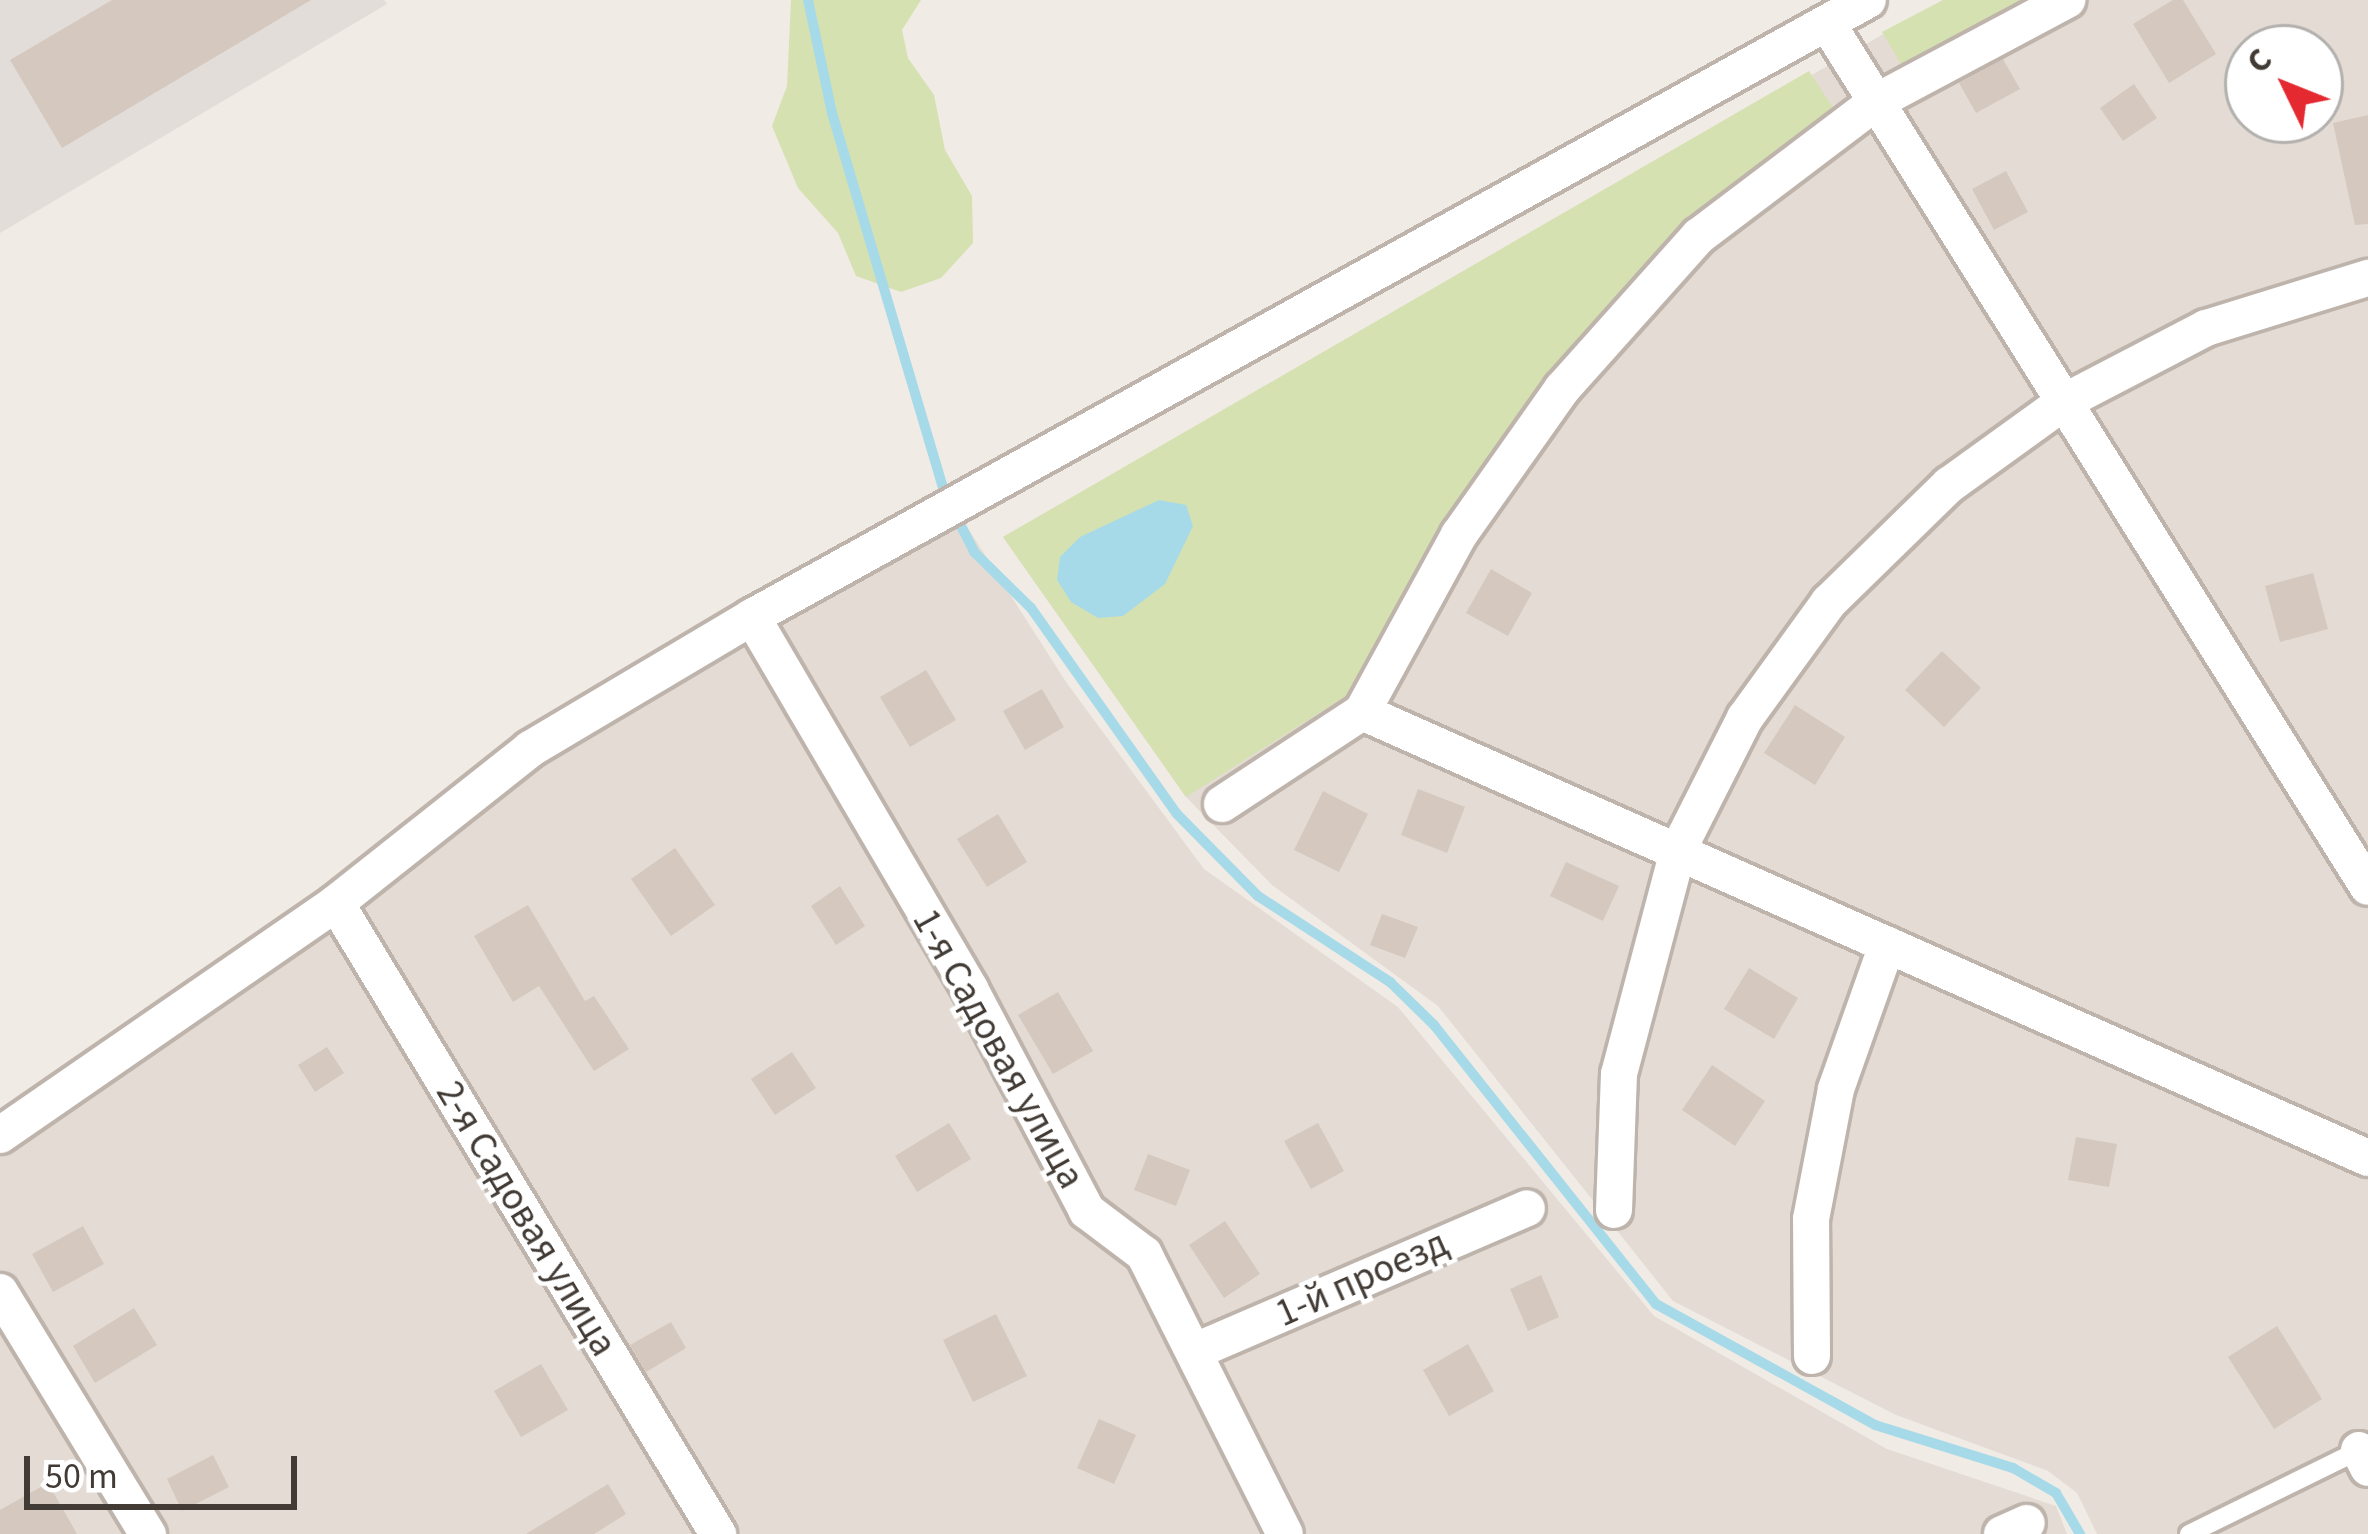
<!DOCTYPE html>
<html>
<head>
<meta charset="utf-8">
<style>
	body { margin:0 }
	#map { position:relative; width:2368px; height:1534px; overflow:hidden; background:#f1ebe5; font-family:"Source Sans 3",sans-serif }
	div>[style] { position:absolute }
	.residential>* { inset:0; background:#e4dcd4 }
	.industrial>* { inset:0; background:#e3ddda }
	.green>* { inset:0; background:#d5e1b1 }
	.water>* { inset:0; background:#a7dae8 }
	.stream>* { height:10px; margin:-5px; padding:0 5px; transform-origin:5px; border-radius:5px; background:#a7dae8 }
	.building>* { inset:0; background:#d4c8bf }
	.roads { filter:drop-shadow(3px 0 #beb4ac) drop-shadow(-3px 0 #beb4ac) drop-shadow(0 3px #beb4ac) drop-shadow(0 -3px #beb4ac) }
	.lane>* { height:18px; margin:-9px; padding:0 9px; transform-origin:9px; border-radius:9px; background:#fff }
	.street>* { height:36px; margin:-18px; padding:0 18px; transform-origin:18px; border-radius:18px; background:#fff }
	span { translate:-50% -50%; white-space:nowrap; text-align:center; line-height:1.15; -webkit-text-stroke:9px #fff; paint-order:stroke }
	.street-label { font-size:39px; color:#423b35 }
	.north { position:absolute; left:2224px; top:24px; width:120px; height:120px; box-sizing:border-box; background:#fff; border:3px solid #b3b1ae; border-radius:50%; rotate:313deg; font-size:33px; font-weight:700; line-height:48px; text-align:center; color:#423b35 }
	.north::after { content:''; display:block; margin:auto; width:42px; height:54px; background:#e42930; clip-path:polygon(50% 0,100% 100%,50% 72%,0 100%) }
	.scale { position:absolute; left:24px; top:1456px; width:273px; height:54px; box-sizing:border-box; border:6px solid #423b35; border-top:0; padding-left:15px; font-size:36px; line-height:42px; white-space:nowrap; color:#423b35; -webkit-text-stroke:9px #fff; paint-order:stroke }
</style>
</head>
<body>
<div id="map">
	<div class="residential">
		<div style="clip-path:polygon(evenodd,1943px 0,2368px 0,2368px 1534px,2097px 1534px,2077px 1493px,2048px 1471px,1896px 1415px,1673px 1301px,1438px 1006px,1272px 885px,1186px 797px,1003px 537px,1943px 0,2248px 48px,2320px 48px,2320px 120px,2248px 120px,2248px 48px)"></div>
		<div style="clip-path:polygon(962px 519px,1066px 682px,1204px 869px,1398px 1007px,1654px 1316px,1887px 1449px,2056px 1506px,2067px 1534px,0 1534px,0 1132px,578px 709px)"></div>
	</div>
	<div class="industrial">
		<div style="clip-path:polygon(0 0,384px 0,387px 4px,0 233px)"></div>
	</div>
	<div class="green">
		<div style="clip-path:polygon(791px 0,921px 0,902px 30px,908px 58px,934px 95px,945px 150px,972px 196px,973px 243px,941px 278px,901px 292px,856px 276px,838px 233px,798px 188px,772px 126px,787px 86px)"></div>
		<div style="clip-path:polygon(1943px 0,2041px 0,1905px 71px,1882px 32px)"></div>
		<div style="clip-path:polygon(1809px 71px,1836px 112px,1686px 227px,1546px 380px,1433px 546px,1354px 691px,1186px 797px,1003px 537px)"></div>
	</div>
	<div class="water">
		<div style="clip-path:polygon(1159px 500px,1186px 505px,1193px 526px,1165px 584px,1123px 616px,1098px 618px,1071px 602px,1057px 580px,1060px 557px,1080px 537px)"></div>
	</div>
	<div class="stream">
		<div style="left:808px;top:0;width:116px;rotate:78deg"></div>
		<div style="left:832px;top:113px;width:395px;rotate:73.5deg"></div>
		<div style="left:957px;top:518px;width:38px;rotate:63deg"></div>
		<div style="left:974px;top:552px;width:80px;rotate:44.5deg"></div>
		<div style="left:1031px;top:608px;width:252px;rotate:54.7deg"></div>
		<div style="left:1177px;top:814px;width:115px;rotate:45.4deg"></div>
		<div style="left:1258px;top:896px;width:158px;rotate:33.1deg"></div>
		<div style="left:1390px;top:982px;width:62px;rotate:44.3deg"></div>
		<div style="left:1434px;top:1025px;width:357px;rotate:51.5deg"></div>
		<div style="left:1656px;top:1304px;width:250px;rotate:28.9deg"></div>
		<div style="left:1875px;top:1425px;width:145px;rotate:17.3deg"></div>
		<div style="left:2013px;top:1468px;width:50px;rotate:30.2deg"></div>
		<div style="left:2056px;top:1493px;width:48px;rotate:59.7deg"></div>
	</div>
	<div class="building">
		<div style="clip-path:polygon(112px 0,311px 0,62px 148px,10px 60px)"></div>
		<div style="clip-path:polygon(2173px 0,2183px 0,2216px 54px,2169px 83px,2133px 24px)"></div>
		<div style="clip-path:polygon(2003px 59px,2020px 89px,1976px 113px,1959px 83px)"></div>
		<div style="clip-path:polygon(2134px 84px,2157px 118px,2123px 141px,2100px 108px)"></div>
		<div style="clip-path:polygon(2368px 115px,2368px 224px,2355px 225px,2333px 123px)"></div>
		<div style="clip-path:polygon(2006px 171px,2028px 212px,1994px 230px,1972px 189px)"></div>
		<div style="clip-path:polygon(1491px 569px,1532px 593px,1508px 636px,1466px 613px)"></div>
		<div style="clip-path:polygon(2313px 573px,2328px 629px,2280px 642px,2265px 586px)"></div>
		<div style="clip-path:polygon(1942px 651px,1981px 688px,1944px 727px,1905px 690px)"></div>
		<div style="clip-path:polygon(926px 670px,956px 720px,910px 747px,880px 697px)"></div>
		<div style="clip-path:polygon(1042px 689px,1064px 727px,1025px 750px,1003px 711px)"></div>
		<div style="clip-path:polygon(1795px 705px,1845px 737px,1815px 785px,1764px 753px)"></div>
		<div style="clip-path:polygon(1418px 789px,1465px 807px,1447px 853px,1401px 835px)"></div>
		<div style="clip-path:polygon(1323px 791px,1368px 814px,1339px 872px,1294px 850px)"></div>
		<div style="clip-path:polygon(998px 814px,1027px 862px,987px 887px,957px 839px)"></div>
		<div style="clip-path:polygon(675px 848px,715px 905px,671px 936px,631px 879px)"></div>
		<div style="clip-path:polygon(1566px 862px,1619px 886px,1603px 921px,1550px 896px)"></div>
		<div style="clip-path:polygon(840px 886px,865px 926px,836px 945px,811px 906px)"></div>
		<div style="clip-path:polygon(528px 905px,585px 1001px,594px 996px,629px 1049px,594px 1071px,539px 986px,513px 1002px,474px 936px)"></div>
		<div style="clip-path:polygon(1382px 914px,1418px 927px,1405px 958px,1370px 945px)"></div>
		<div style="clip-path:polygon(1749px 968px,1798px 998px,1774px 1039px,1724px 1009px)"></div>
		<div style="clip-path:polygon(1058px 992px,1093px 1051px,1053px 1074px,1018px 1015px)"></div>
		<div style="clip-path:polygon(327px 1047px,344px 1073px,315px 1092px,298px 1065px)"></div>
		<div style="clip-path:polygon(792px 1052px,816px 1088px,775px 1115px,751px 1079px)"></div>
		<div style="clip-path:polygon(1712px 1065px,1765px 1101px,1735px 1146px,1682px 1110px)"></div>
		<div style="clip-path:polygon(949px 1123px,971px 1159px,917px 1192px,895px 1156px)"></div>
		<div style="clip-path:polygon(1318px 1123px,1344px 1171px,1311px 1189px,1284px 1141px)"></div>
		<div style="clip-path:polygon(2076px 1137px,2117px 1144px,2109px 1187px,2068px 1180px)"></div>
		<div style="clip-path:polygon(1148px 1154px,1190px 1170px,1176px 1206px,1134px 1190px)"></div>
		<div style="clip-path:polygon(1225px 1221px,1260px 1274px,1224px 1298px,1189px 1245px)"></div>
		<div style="clip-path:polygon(83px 1226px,104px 1264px,53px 1292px,32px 1254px)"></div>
		<div style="clip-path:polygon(1541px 1275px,1559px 1317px,1528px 1331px,1510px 1289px)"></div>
		<div style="clip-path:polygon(134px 1308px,157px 1345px,95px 1383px,73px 1346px)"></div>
		<div style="clip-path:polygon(996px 1314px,1027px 1376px,973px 1402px,943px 1340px)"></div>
		<div style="clip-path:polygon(671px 1322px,686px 1348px,646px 1372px,630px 1345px)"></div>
		<div style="clip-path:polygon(2277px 1326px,2322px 1399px,2274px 1429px,2228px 1357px)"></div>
		<div style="clip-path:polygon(1468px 1344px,1494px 1391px,1449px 1416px,1423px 1370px)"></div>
		<div style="clip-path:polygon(541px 1364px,568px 1410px,521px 1437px,494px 1391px)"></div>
		<div style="clip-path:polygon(1099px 1419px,1136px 1435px,1114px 1484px,1077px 1468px)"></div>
		<div style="clip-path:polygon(213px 1455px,229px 1487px,182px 1511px,167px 1479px)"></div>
		<div style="clip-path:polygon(48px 1483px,77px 1534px,0 1534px,0 1510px)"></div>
		<div style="clip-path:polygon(608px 1484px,626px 1514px,594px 1534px,526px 1534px)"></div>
	</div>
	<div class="roads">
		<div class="lane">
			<div style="left:2189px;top:1534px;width:195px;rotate:-26.2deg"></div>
		</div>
		<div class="street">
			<div style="left:1827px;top:23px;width:1019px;rotate:57.95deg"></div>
			<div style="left:752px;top:617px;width:431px;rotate:59.6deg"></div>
			<div style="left:970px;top:989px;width:251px;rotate:62.2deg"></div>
			<div style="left:1087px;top:1211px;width:71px;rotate:37deg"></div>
			<div style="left:1144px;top:1254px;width:313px;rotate:63.3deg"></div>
			<div style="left:1362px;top:712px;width:1100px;rotate:23.91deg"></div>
			<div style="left:1222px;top:804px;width:168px;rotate:-33.3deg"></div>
			<div style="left:1362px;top:712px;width:202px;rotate:-61.3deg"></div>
			<div style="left:1459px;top:535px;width:179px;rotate:-54.8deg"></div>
			<div style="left:1562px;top:389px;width:205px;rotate:-48.2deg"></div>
			<div style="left:1699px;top:236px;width:222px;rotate:-37.1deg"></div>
			<div style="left:1876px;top:102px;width:217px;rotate:-28.1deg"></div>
			<div style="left:336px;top:903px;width:738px;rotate:58.81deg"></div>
			<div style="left:0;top:1135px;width:408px;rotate:-34.6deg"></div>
			<div style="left:336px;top:903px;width:248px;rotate:-38.4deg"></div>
			<div style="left:530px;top:749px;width:258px;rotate:-30.7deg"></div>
			<div style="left:752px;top:617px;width:1275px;rotate:-28.94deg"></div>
			<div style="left:1614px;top:1210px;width:136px;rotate:-87.9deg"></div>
			<div style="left:1619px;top:1074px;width:232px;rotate:-75.2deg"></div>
			<div style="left:1678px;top:850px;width:148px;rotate:-63.1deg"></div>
			<div style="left:1745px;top:718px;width:143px;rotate:-54.1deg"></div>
			<div style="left:1829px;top:602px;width:168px;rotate:-44.3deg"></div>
			<div style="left:1949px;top:485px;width:142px;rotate:-35.8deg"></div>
			<div style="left:2064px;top:402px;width:160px;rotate:-27.5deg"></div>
			<div style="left:2206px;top:328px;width:170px;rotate:-17.2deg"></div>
			<div style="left:0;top:1292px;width:284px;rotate:58.6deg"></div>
			<div style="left:1198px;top:1350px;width:358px;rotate:-23.3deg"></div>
			<div style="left:1812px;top:1356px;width:137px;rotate:-90.4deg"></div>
			<div style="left:1811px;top:1219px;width:132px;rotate:-79.1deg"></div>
			<div style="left:1836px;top:1089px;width:153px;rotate:-70.5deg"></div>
			<div style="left:2359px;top:1450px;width:20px;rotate:63deg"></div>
			<div style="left:2002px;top:1534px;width:27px;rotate:-24deg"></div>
		</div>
	</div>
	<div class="street-label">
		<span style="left:998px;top:1049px;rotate:61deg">1-я Садовая улица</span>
		<span style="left:526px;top:1219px;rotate:59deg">2-я Садовая улица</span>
		<span style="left:1362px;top:1279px;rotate:-24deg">1-й проезд</span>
	</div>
	<div class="north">С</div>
	<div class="scale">50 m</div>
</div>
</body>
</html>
